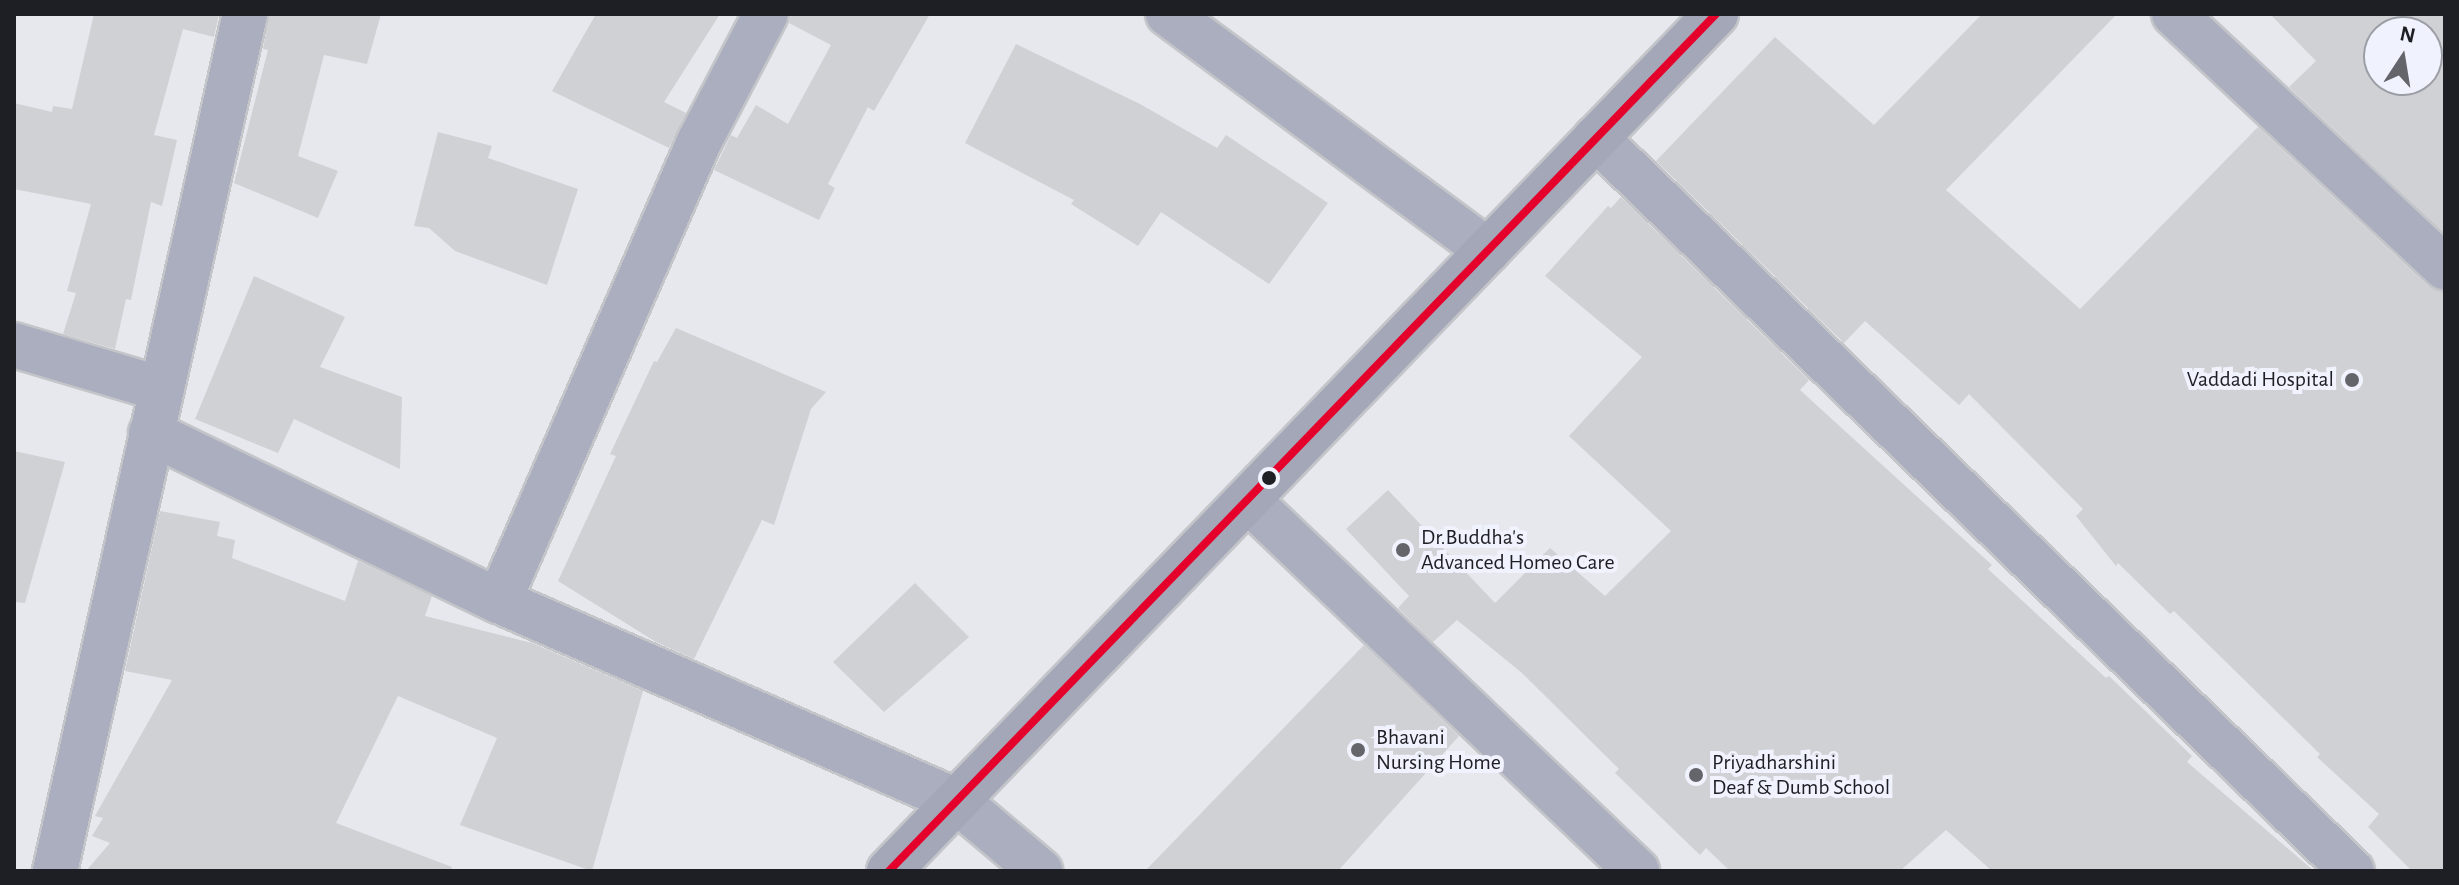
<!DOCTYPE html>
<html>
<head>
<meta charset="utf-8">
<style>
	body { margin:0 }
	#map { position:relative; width:2459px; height:885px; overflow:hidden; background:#e6e8ee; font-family:"Alegreya Sans",sans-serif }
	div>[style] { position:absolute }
	.building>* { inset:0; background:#cfd1d5 }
	.roads { filter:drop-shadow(2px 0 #c3c5c9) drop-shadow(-2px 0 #c3c5c9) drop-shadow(0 2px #c3c5c9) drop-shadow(0 -2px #c3c5c9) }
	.minor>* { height:44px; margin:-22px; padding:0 22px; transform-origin:22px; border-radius:22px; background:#aaaebe }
	.major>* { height:44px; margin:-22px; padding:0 22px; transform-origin:22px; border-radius:22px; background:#a3a7b8 }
	.bus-1>* { height:8px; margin:-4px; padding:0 4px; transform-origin:4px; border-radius:4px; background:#e4002b }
	.dots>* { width:22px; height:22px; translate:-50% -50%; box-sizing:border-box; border:4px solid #f0f3fd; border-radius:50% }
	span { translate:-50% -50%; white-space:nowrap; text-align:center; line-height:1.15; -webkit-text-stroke:8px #f0f3fd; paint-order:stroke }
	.poi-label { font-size:22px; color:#1e1f24 }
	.right { translate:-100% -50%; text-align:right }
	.left { translate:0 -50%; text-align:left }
	.frame { position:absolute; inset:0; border:16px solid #1e1f24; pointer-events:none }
	.north { position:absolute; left:2363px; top:16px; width:80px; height:80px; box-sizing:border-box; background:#f0f3fd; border:2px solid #9c9ea6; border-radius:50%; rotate:12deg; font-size:22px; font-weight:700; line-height:32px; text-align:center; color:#1e1f24 }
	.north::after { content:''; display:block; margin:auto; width:28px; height:36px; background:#64656b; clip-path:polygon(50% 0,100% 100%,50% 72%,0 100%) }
</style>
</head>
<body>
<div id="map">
	<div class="building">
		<div style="clip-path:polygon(94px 14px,219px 14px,214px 37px,183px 29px,154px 135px,177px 140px,162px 206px,151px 202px,131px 300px,126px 299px,115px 349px,63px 334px,76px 293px,67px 291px,91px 204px,14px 189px,14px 103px,52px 112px,53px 106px,72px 109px)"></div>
		<div style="clip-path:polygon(269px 14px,381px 14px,367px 64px,324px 55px,298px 156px,338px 171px,318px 218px,234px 183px,268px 50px,263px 49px)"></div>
		<div style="clip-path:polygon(596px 14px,720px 14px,664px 102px,686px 113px,669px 148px,552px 91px)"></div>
		<div style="clip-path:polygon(791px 14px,930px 14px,874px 111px,868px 107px,828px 184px,835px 188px,819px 220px,714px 170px,731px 135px,737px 138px,756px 105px,788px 124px,831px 45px,789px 23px)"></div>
		<div style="clip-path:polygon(1982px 14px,2117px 14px,1946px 190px,2080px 309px,2258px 127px,2428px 286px,2445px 292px,2445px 871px,2412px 871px,2368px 827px,2379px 814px,2317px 757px,2320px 754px,2174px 611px,2170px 614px,2118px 563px,2116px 566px,2076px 516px,2083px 509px,1969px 394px,1959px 405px,1865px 321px,1844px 343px,1656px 161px,1775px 37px,1874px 125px)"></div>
		<div style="clip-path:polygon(evenodd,2270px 14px,2445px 14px,2445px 234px,2289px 87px,2316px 61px,2270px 14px,2379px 32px,2427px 32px,2427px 80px,2379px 80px,2379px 32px)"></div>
		<div style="clip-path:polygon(1016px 44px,1140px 104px,1217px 148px,1226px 135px,1328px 203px,1269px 284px,1161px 212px,1138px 246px,1071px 204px,1074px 200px,965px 143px)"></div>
		<div style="clip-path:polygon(438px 132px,492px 146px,488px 158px,578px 189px,547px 285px,455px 251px,429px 228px,414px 226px)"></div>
		<div style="clip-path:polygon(1621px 197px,1809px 380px,1800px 390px,1992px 565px,1988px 569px,2106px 678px,2109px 676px,2192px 756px,2187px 762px,2314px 871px,1992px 871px,1946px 830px,1900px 871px,1730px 871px,1706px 848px,1700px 855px,1615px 773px,1619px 769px,1522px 673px,1457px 620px,1433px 642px,1398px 608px,1409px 596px,1346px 529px,1388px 490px,1495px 603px,1550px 548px,1605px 596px,1671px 531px,1569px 436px,1642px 357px,1545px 276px,1608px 206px,1611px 208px)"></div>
		<div style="clip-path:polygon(254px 276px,345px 317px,320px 367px,402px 397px,400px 469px,294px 419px,278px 453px,195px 419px)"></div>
		<div style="clip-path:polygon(676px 328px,826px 392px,811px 409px,774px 525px,762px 520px,694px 659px,656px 642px,558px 581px,616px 456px,610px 454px,654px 361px,657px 362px)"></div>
		<div style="clip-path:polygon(14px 451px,65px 462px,25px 603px,14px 602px)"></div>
		<div style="clip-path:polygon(160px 511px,220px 522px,217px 536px,235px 540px,232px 558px,345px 601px,358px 561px,432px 596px,425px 616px,532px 643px,643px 691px,592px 871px,460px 825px,497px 738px,398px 696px,336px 823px,452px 867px,451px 871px,86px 871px,110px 843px,92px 836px,103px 818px,95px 816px,172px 680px,125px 671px)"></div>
		<div style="clip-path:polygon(915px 583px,969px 637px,884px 712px,833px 662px)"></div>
		<div style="clip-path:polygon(1364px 645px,1459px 736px,1338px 871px,1145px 871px)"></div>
	</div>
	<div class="roads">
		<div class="minor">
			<div style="left:1168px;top:14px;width:398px;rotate:36.5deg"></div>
			<div style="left:2174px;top:14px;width:371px;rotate:43.1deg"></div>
			<div style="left:1596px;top:138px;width:1053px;rotate:44.12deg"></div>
			<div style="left:14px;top:345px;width:154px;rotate:16.6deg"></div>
			<div style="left:151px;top:433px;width:386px;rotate:25.8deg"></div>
			<div style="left:499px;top:601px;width:500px;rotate:23.6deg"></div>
			<div style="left:957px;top:801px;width:109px;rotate:40.1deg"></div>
			<div style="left:1248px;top:500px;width:538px;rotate:43.64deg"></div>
			<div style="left:499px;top:601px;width:501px;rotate:-66.46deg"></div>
			<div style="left:699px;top:142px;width:144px;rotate:-62.4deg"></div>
			<div style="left:55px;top:871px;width:878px;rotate:-77.5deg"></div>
		</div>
		<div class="major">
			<div style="left:889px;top:871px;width:1191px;rotate:-46.02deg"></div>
		</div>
	</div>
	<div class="bus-1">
		<div style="left:889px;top:871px;width:1191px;rotate:-46.02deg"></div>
	</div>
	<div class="dots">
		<div style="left:2352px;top:380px;background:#64656b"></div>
		<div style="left:1269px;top:478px;background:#1e1f24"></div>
		<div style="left:1403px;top:550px;background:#64656b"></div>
		<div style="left:1358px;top:750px;background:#64656b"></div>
		<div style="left:1696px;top:775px;background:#64656b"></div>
	</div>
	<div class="poi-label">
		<span class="right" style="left:2334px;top:380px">Vaddadi Hospital</span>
		<span class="left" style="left:1421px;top:550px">Dr.Buddha's<br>Advanced Homeo Care</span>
		<span class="left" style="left:1376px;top:750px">Bhavani<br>Nursing Home</span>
		<span class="left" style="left:1712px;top:775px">Priyadharshini<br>Deaf &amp; Dumb School</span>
	</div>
	<div class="frame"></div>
	<div class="north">N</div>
</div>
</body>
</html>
